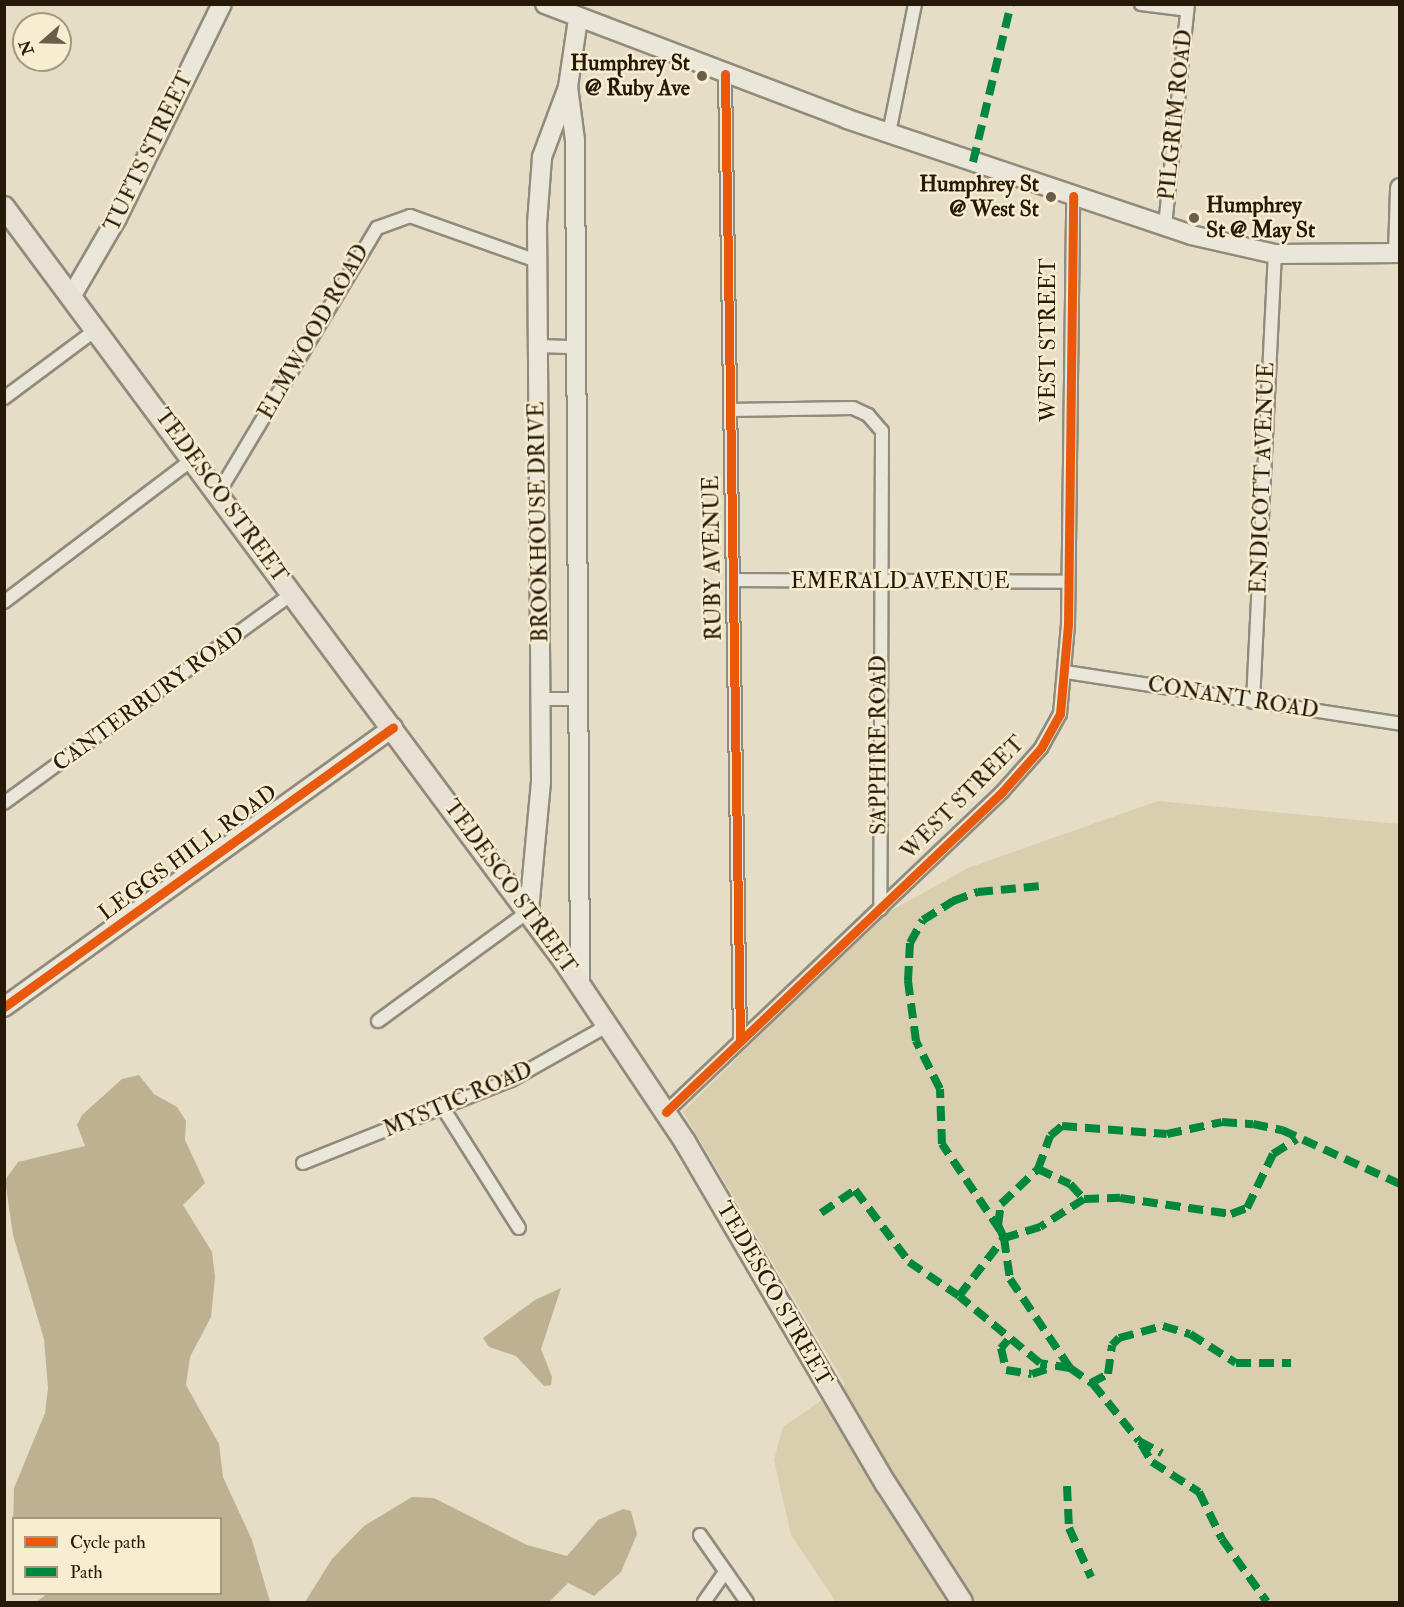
<!DOCTYPE html>
<html>
<head>
<meta charset="utf-8">
<style>
	body { margin:0 }
	#map { position:relative; width:1404px; height:1607px; overflow:hidden; background:#e5ddc5; font-family:"IM FELL Double Pica",serif }
	div>[style] { position:absolute }
	.green>* { inset:0; background:#d9cead }
	.water>* { inset:0; background:#beb192 }
	.roads { filter:drop-shadow(2px 0 #918b7c) drop-shadow(-2px 0 #918b7c) drop-shadow(0 2px #918b7c) drop-shadow(0 -2px #918b7c) }
	.street>* { height:12px; margin:-6px; padding:0 6px; transform-origin:6px; border-radius:6px; background:#eae6d9 }
	.secondary>* { height:18px; margin:-9px; padding:0 9px; transform-origin:9px; border-radius:9px; background:#eae6d9 }
	.primary>* { height:20px; margin:-10px; padding:0 10px; transform-origin:10px; border-radius:10px; background:#e6e1d3 }
	.quiet>* { height:8px; margin-top:-4px; transform-origin:0; background:repeating-linear-gradient(90deg,#00873e 0 15px,transparent 0 23px) }
	.cycleway>* { height:9px; margin:-4.5px; padding:0 4.5px; transform-origin:4.5px; border-radius:4.5px; background:#e8590c }
	.dots>* { width:16px; height:16px; translate:-50% -50%; box-sizing:border-box; border:3px solid #f7edd1; border-radius:50% }
	span { translate:-50% -50%; white-space:nowrap; text-align:center; line-height:1.15; -webkit-text-stroke:5px #f7edd1; paint-order:stroke }
	.poi-label { font-size:22px; color:#271907; font-weight:700 }
	.right { translate:-100% -50%; text-align:right }
	.left { translate:0 -50%; text-align:left }
	.street-label { font-size:22px; color:#271907 }
	.frame { position:absolute; inset:0; border:6px solid #271907; pointer-events:none }
	.legend { position:absolute; left:12px; top:1517px; width:210px; height:78px; box-sizing:border-box; background:#f7edd1; border:2px solid #a49880; margin:0; padding:8px 10px; list-style:none; font-size:18px; color:#271907 }
	.legend li { display:flex; align-items:center; gap:12px; height:30px }
	.legend b { width:30px; border:2px solid #a49880 }
	.north { position:absolute; left:12px; top:12px; width:60px; height:60px; box-sizing:border-box; background:#f7edd1; border:2px solid #a49880; border-radius:50%; rotate:250deg; font-size:16px; font-weight:700; line-height:24px; text-align:center; color:#271907 }
	.north::after { content:''; display:block; margin:auto; width:21px; height:27px; background:#6a5e4a; clip-path:polygon(50% 0,100% 100%,50% 72%,0 100%) }
</style>
</head>
<body>
<div id="map">
	<div class="green">
		<div style="clip-path:polygon(1158px 801px,1399px 824px,1399px 1602px,836px 1602px,791px 1535px,774px 1460px,783px 1427px,845px 1384px,683px 1112px,876px 919px,968px 868px)"></div>
	</div>
	<div class="water">
		<div style="clip-path:polygon(139px 1075px,154px 1094px,177px 1107px,186px 1121px,185px 1140px,205px 1183px,183px 1205px,212px 1252px,215px 1277px,211px 1317px,190px 1357px,186px 1385px,219px 1444px,223px 1477px,252px 1540px,270px 1602px,36px 1602px,47px 1594px,220px 1594px,220px 1518px,14px 1518px,13px 1528px,14px 1488px,45px 1413px,48px 1388px,44px 1339px,13px 1235px,5px 1180px,18px 1162px,85px 1146px,77px 1125px,82px 1115px,122px 1079px)"></div>
		<div style="clip-path:polygon(561px 1288px,541px 1349px,552px 1377px,551px 1385px,544px 1386px,516px 1356px,489px 1347px,483px 1338px,535px 1300px)"></div>
		<div style="clip-path:polygon(412px 1497px,434px 1498px,527px 1545px,567px 1556px,598px 1520px,623px 1509px,631px 1511px,637px 1534px,621px 1572px,594px 1596px,568px 1583px,549px 1602px,305px 1602px,332px 1559px,364px 1526px)"></div>
	</div>
	<div class="roads">
		<div class="street">
			<div style="left:1141px;top:4px;width:46px;rotate:7.4deg"></div>
			<div style="left:725px;top:74px;width:967px;rotate:89.11deg"></div>
			<div style="left:889px;top:133px;width:132px;rotate:-78.6deg"></div>
			<div style="left:1165px;top:226px;width:223px;rotate:-84.1deg"></div>
			<div style="left:538px;top:346px;width:38px;rotate:2deg"></div>
			<div style="left:4px;top:398px;width:116px;rotate:-36.6deg"></div>
			<div style="left:730px;top:410px;width:123px;rotate:-0.9deg"></div>
			<div style="left:853px;top:408px;width:17px;rotate:25deg"></div>
			<div style="left:868px;top:415px;width:21px;rotate:49deg"></div>
			<div style="left:882px;top:431px;width:478px;rotate:90.2deg"></div>
			<div style="left:219px;top:492px;width:308px;rotate:-59.1deg"></div>
			<div style="left:377px;top:228px;width:35px;rotate:-20deg"></div>
			<div style="left:410px;top:216px;width:135px;rotate:19.5deg"></div>
			<div style="left:733px;top:580px;width:335px;rotate:0.3deg"></div>
			<div style="left:4px;top:602px;width:237px;rotate:-37.1deg"></div>
			<div style="left:1066px;top:672px;width:338px;rotate:8.8deg"></div>
			<div style="left:542px;top:699px;width:39px"></div>
			<div style="left:1253px;top:702px;width:449px;rotate:-87.2deg"></div>
			<div style="left:4px;top:803px;width:357px;rotate:-36deg"></div>
			<div style="left:378px;top:1021px;width:187px;rotate:-36.1deg"></div>
			<div style="left:443px;top:1108px;width:142px;rotate:57.7deg"></div>
			<div style="left:666px;top:1112px;width:464px;rotate:-43.6deg"></div>
			<div style="left:1002px;top:792px;width:59px;rotate:-48.4deg"></div>
			<div style="left:1041px;top:748px;width:39px;rotate:-61deg"></div>
			<div style="left:1060px;top:714px;width:89px;rotate:-84.9deg"></div>
			<div style="left:1068px;top:625px;width:429px;rotate:-89.3deg"></div>
			<div style="left:303px;top:1163px;width:224px;rotate:-21.8deg"></div>
			<div style="left:511px;top:1080px;width:110px;rotate:-29.4deg"></div>
			<div style="left:700px;top:1535px;width:82px;rotate:55deg"></div>
			<div style="left:704px;top:1602px;width:37px;rotate:-55deg"></div>
		</div>
		<div class="secondary">
			<div style="left:545px;top:4px;width:323px;rotate:20.8deg"></div>
			<div style="left:847px;top:119px;width:363px;rotate:18.6deg"></div>
			<div style="left:1191px;top:235px;width:86px;rotate:12.7deg"></div>
			<div style="left:1275px;top:254px;width:125px;rotate:-0.5deg"></div>
			<div style="left:578px;top:19px;width:69px;rotate:98.4deg"></div>
			<div style="left:568px;top:87px;width:53px;rotate:82.5deg"></div>
			<div style="left:575px;top:140px;width:845px;rotate:89.66deg"></div>
			<div style="left:1398px;top:253px;width:65px;rotate:-88.2deg"></div>
			<div style="left:71px;top:297px;width:91px;rotate:-59.8deg"></div>
			<div style="left:117px;top:218px;width:238px;rotate:-63.9deg"></div>
			<div style="left:529px;top:911px;width:131px;rotate:-84.7deg"></div>
			<div style="left:541px;top:781px;width:557px;rotate:-90.41deg"></div>
			<div style="left:537px;top:224px;width:67px;rotate:-85.7deg"></div>
			<div style="left:542px;top:157px;width:75px;rotate:-69.6deg"></div>
			<div style="left:4px;top:1007px;width:479px;rotate:-35.7deg"></div>
		</div>
		<div class="primary">
			<div style="left:4px;top:207px;width:939px;rotate:53.4deg"></div>
			<div style="left:564px;top:961px;width:218px;rotate:56.2deg"></div>
			<div style="left:685px;top:1142px;width:397px;rotate:59.6deg"></div>
			<div style="left:886px;top:1484px;width:140px;rotate:57.2deg"></div>
		</div>
	</div>
	<div class="quiet">
		<div style="left:973px;top:162px;width:163px;rotate:-76.5deg"></div>
		<div style="left:1038px;top:1169px;width:35px;rotate:25deg"></div>
		<div style="left:1070px;top:1184px;width:21px;rotate:47deg"></div>
		<div style="left:1084px;top:1199px;width:36px;rotate:-2deg"></div>
		<div style="left:1120px;top:1198px;width:112px;rotate:8.2deg"></div>
		<div style="left:1231px;top:1214px;width:17px;rotate:-21deg"></div>
		<div style="left:1247px;top:1208px;width:60px;rotate:-64.3deg"></div>
		<div style="left:1273px;top:1154px;width:28px;rotate:-32deg"></div>
		<div style="left:1084px;top:1199px;width:52px;rotate:147.5deg"></div>
		<div style="left:1040px;top:1227px;width:38px;rotate:163deg"></div>
		<div style="left:1004px;top:1238px;width:41px;rotate:81.7deg"></div>
		<div style="left:1010px;top:1279px;width:107px;rotate:56deg"></div>
		<div style="left:1070px;top:1368px;width:28px;rotate:35deg"></div>
		<div style="left:1093px;top:1384px;width:73px;rotate:51.1deg"></div>
		<div style="left:1139px;top:1441px;width:26px;rotate:28deg"></div>
		<div style="left:821px;top:1213px;width:41px;rotate:-34.1deg"></div>
		<div style="left:855px;top:1190px;width:90px;rotate:53.1deg"></div>
		<div style="left:909px;top:1262px;width:60px;rotate:34.2deg"></div>
		<div style="left:1000px;top:1230px;width:104px;rotate:-124deg"></div>
		<div style="left:942px;top:1144px;width:55px;rotate:-92.1deg"></div>
		<div style="left:940px;top:1089px;width:54px;rotate:-116.6deg"></div>
		<div style="left:916px;top:1041px;width:61px;rotate:-97.6deg"></div>
		<div style="left:908px;top:981px;width:38px;rotate:-87deg"></div>
		<div style="left:910px;top:943px;width:26px;rotate:-61deg"></div>
		<div style="left:923px;top:920px;width:36px;rotate:-32deg"></div>
		<div style="left:953px;top:901px;width:27px;rotate:-20deg"></div>
		<div style="left:978px;top:892px;width:63px;rotate:-5.4deg"></div>
		<div style="left:1008px;top:1340px;width:11px;rotate:131deg"></div>
		<div style="left:1001px;top:1348px;width:23px;rotate:77deg"></div>
		<div style="left:1006px;top:1370px;width:26px;rotate:9deg"></div>
		<div style="left:1032px;top:1374px;width:20px;rotate:-18deg"></div>
		<div style="left:1070px;top:1368px;width:30px;rotate:-171deg"></div>
		<div style="left:1040px;top:1363px;width:105px;rotate:-140.4deg"></div>
		<div style="left:959px;top:1296px;width:73px;rotate:-52.2deg"></div>
		<div style="left:1004px;top:1238px;width:14px;rotate:-115deg"></div>
		<div style="left:998px;top:1225px;width:21px;rotate:-82deg"></div>
		<div style="left:1001px;top:1204px;width:51px;rotate:-43.4deg"></div>
		<div style="left:1038px;top:1169px;width:35px;rotate:-70deg"></div>
		<div style="left:1050px;top:1136px;width:16px;rotate:-40deg"></div>
		<div style="left:1062px;top:1126px;width:105px;rotate:4.4deg"></div>
		<div style="left:1167px;top:1134px;width:56px;rotate:-12.3deg"></div>
		<div style="left:1222px;top:1122px;width:31px;rotate:4deg"></div>
		<div style="left:1253px;top:1124px;width:30px;rotate:12deg"></div>
		<div style="left:1282px;top:1130px;width:130px;rotate:24.6deg"></div>
		<div style="left:1091px;top:1383px;width:19px;rotate:-28deg"></div>
		<div style="left:1108px;top:1374px;width:29px;rotate:-82deg"></div>
		<div style="left:1112px;top:1345px;width:10px;rotate:-45deg"></div>
		<div style="left:1119px;top:1338px;width:46px;rotate:-15.3deg"></div>
		<div style="left:1163px;top:1326px;width:28px;rotate:17deg"></div>
		<div style="left:1190px;top:1334px;width:54px;rotate:32.2deg"></div>
		<div style="left:1236px;top:1363px;width:55px"></div>
		<div style="left:1141px;top:1444px;width:21px;rotate:59deg"></div>
		<div style="left:1152px;top:1462px;width:56px;rotate:32.6deg"></div>
		<div style="left:1199px;top:1492px;width:52px;rotate:63.9deg"></div>
		<div style="left:1222px;top:1539px;width:77px;rotate:54.5deg"></div>
		<div style="left:1067px;top:1486px;width:42px;rotate:87.3deg"></div>
		<div style="left:1069px;top:1528px;width:54px;rotate:65.8deg"></div>
	</div>
	<div class="cycleway">
		<div style="left:725px;top:74px;width:967px;rotate:89.11deg"></div>
		<div style="left:4px;top:1007px;width:479px;rotate:-35.7deg"></div>
		<div style="left:666px;top:1112px;width:464px;rotate:-43.6deg"></div>
		<div style="left:1002px;top:792px;width:59px;rotate:-48.4deg"></div>
		<div style="left:1041px;top:748px;width:39px;rotate:-61deg"></div>
		<div style="left:1060px;top:714px;width:89px;rotate:-84.9deg"></div>
		<div style="left:1068px;top:625px;width:429px;rotate:-89.3deg"></div>
	</div>
	<div class="dots">
		<div style="left:702px;top:76px;background:#6a5e4a"></div>
		<div style="left:1051px;top:197px;background:#6a5e4a"></div>
		<div style="left:1194px;top:218px;background:#6a5e4a"></div>
	</div>
	<div class="poi-label">
		<span class="right" style="left:690px;top:76px">Humphrey St<br>@ Ruby Ave</span>
		<span class="right" style="left:1039px;top:197px">Humphrey St<br>@ West St</span>
		<span class="left" style="left:1206px;top:218px">Humphrey<br>St @ May St</span>
	</div>
	<div class="street-label">
		<span style="left:1176px;top:115px;rotate:-84deg">PILGRIM ROAD</span>
		<span style="left:149px;top:152px;rotate:-64deg">TUFTS STREET</span>
		<span style="left:314px;top:332px;rotate:-60deg">ELMWOOD ROAD</span>
		<span style="left:1049px;top:340px;rotate:-90deg">WEST STREET</span>
		<span style="left:1263px;top:478px;rotate:-88deg">ENDICOTT AVENUE</span>
		<span style="left:221px;top:496px;rotate:54deg">TEDESCO STREET</span>
		<span style="left:539px;top:522px;rotate:-91deg">BROOKHOUSE DRIVE</span>
		<span style="left:713px;top:558px;rotate:-91deg">RUBY AVENUE</span>
		<span style="left:900px;top:582px">EMERALD AVENUE</span>
		<span style="left:1233px;top:698px;rotate:9deg">CONANT ROAD</span>
		<span style="left:149px;top:699px;rotate:-36deg">CANTERBURY ROAD</span>
		<span style="left:879px;top:745px;rotate:-90deg">SAPPHIRE ROAD</span>
		<span style="left:963px;top:798px;rotate:-45deg">WEST STREET</span>
		<span style="left:188px;top:853px;rotate:-36deg">LEGGS HILL ROAD</span>
		<span style="left:510px;top:887px;rotate:54deg">TEDESCO STREET</span>
		<span style="left:458px;top:1100px;rotate:-23deg">MYSTIC ROAD</span>
		<span style="left:774px;top:1294px;rotate:60deg">TEDESCO STREET</span>
	</div>
	<div class="frame"></div>
	<ul class="legend">
	<li><b style="height:8px;background:#e8590c"></b>Cycle path</li>
	<li><b style="height:8px;background:#00873e"></b>Path</li>
	</ul>
	<div class="north">N</div>
</div>
</body>
</html>
